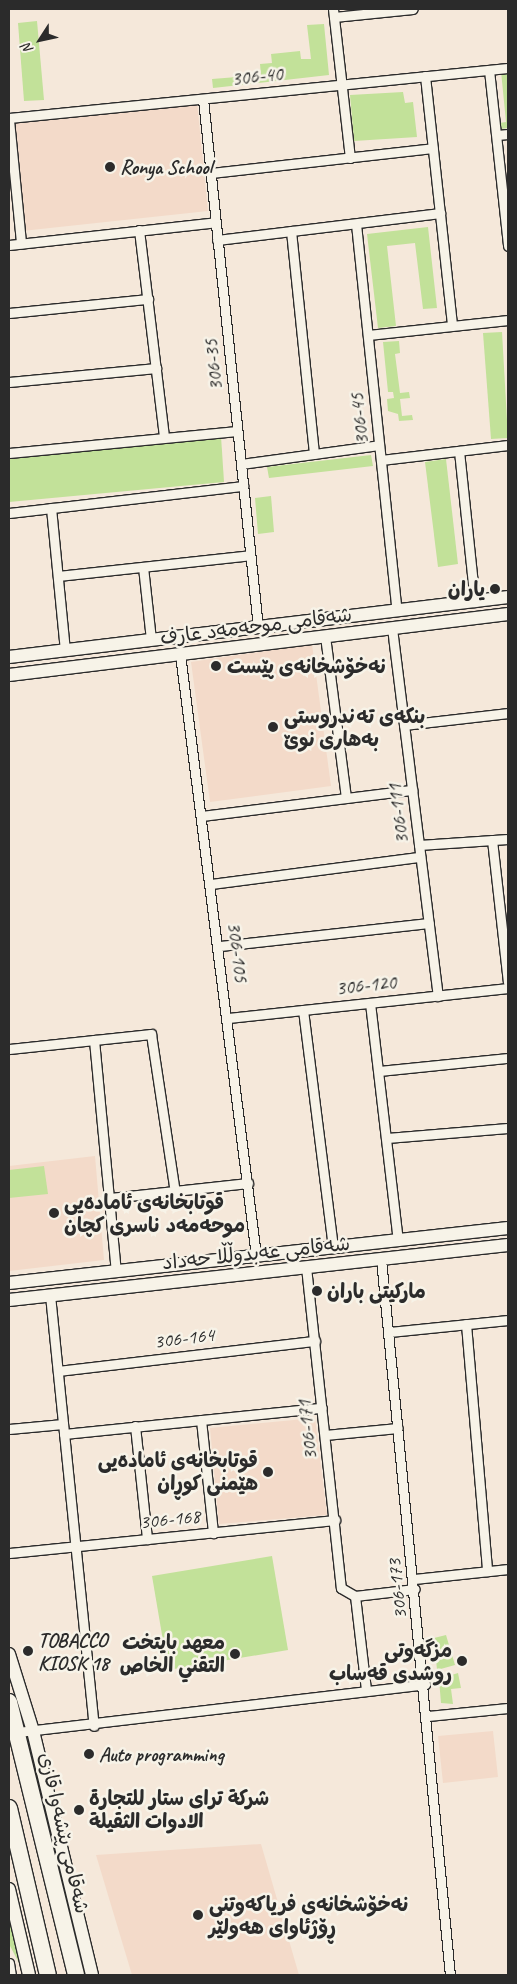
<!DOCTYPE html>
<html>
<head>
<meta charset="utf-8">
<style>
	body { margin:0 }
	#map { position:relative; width:517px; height:1984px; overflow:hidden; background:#f5e8da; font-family:Caveat,"Playpen Sans Arabic",sans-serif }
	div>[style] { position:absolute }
	.built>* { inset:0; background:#f3dac9 }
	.green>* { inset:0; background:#c2e199 }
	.roads { filter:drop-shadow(1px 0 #2b2b2b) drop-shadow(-1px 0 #2b2b2b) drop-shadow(0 1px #2b2b2b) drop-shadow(0 -1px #2b2b2b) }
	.street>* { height:9px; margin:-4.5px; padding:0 4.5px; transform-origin:4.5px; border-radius:4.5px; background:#f7f3e8 }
	.secondary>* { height:12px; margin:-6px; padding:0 6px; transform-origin:6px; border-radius:6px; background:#f7f3e8 }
	.highway>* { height:16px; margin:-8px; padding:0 8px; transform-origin:8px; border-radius:8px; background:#f7f3e8 }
	.dots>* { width:14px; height:14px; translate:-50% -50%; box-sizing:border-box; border:2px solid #f7f3e8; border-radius:50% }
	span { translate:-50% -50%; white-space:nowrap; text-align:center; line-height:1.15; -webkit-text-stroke:5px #f7f3e8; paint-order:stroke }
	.street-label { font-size:20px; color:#2b2b2b }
	.poi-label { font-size:20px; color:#2b2b2b; font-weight:700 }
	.left { translate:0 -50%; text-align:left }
	.right { translate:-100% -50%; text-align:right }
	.frame { position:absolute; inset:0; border:10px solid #2b2b2b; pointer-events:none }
	.north { position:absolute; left:15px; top:15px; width:50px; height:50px; -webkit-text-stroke:4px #f7f3e8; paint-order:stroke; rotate:235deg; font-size:14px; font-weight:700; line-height:20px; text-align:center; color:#2b2b2b }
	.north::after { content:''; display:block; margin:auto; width:18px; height:22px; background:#2b2b2b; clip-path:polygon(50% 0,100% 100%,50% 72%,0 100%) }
</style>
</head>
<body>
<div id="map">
	<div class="built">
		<div style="clip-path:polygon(197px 102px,208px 211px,22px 231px,13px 123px)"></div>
		<div style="clip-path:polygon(312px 644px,331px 786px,210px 802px,191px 662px)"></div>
		<div style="clip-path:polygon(95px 1156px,104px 1260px,9px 1271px,9px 1166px)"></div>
		<div style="clip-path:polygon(315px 1418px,327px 1515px,219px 1524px,210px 1428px)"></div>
		<div style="clip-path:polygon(493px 1731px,498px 1777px,443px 1783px,438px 1736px)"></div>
		<div style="clip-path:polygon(261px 1844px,299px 1975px,132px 1975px,96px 1855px)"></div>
	</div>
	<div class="green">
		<div style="clip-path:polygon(37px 21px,44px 100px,24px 101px,18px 23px)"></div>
		<div style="clip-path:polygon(324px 24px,329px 75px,213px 88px,212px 79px,261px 75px,260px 64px,272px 63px,271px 54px,300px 51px,301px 59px,311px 59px,307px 25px)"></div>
		<div style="clip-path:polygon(501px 71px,508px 71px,508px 128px,501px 129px,499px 123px,506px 122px)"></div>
		<div style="clip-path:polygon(403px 92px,405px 103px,413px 102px,417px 137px,354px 141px,350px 95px)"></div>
		<div style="clip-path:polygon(428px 227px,437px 308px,423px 309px,415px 243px,387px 246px,396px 326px,378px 328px,367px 234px)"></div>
		<div style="clip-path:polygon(502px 332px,508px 438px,491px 439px,483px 333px)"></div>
		<div style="clip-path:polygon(399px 341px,400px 353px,395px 354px,400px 393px,409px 392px,410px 398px,400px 399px,402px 416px,412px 415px,413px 420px,399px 421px,398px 414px,388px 411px,387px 399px,394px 398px,393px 392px,388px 392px,383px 342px)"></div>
		<div style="clip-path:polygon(221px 436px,224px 482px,9px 502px,9px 459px)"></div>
		<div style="clip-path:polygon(371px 455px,373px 466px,269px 478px,267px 467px)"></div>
		<div style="clip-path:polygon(446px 459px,458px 564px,438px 567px,425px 462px)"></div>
		<div style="clip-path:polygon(271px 496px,274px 532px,258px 534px,255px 498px)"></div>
		<div style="clip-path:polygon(44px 1166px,48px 1194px,9px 1198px,9px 1170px)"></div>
		<div style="clip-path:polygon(272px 1556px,288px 1650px,168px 1670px,152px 1576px)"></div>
		<div style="clip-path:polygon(446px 1635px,455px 1665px,437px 1670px,434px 1638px)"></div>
		<div style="clip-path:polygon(458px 1673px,461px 1688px,451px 1689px,453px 1704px,441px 1703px,439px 1679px)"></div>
		<div style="clip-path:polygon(9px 1918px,20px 1965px,9px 1944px)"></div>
	</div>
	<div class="roads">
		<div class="street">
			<div style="left:333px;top:9px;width:150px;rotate:83.5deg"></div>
			<div style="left:334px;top:17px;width:79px;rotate:-5.8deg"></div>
			<div style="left:489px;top:70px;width:177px;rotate:83.8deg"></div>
			<div style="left:425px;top:76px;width:251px;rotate:83.8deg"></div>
			<div style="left:203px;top:99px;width:532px;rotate:84.06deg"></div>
			<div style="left:9px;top:118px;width:501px;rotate:-5.72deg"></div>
			<div style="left:9px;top:120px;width:124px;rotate:84.4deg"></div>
			<div style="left:497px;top:135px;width:11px;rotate:-5deg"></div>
			<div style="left:211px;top:173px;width:223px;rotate:-6.4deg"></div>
			<div style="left:356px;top:224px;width:389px;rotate:84deg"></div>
			<div style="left:139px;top:230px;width:209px;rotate:83.1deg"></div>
			<div style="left:291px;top:231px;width:224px;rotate:84.1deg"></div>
			<div style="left:217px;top:240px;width:225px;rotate:-6.9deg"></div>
			<div style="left:9px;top:245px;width:208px;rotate:-6.3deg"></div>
			<div style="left:9px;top:313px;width:140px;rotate:-5.8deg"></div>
			<div style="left:368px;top:335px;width:141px;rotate:-6.1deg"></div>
			<div style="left:9px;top:382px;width:148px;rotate:-5.4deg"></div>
			<div style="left:459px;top:451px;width:152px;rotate:84deg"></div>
			<div style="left:9px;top:453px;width:229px;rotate:-5.5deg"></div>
			<div style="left:381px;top:460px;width:128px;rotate:-6.7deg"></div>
			<div style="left:241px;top:464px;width:139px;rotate:-7.8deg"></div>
			<div style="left:51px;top:508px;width:143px;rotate:84.4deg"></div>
			<div style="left:9px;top:513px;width:236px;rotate:-6.6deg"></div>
			<div style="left:143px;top:567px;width:73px;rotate:83.7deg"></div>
			<div style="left:58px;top:576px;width:193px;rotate:-6.2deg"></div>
			<div style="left:392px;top:628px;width:371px;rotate:82.9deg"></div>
			<div style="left:325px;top:636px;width:163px;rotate:82.6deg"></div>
			<div style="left:180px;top:654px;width:607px;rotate:82.8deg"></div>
			<div style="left:404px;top:725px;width:105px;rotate:-6.6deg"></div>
			<div style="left:202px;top:816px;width:212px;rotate:-7.1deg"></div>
			<div style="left:492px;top:840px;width:143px;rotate:83.6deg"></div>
			<div style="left:419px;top:845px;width:89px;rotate:-3.9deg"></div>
			<div style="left:211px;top:884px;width:211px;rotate:-7.4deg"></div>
			<div style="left:220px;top:946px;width:210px;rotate:-6.3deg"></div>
			<div style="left:370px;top:1003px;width:239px;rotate:83.3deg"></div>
			<div style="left:303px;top:1010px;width:239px;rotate:82.8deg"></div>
			<div style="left:228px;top:1018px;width:282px;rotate:-6.1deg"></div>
			<div style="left:94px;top:1040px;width:232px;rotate:84.6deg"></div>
			<div style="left:9px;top:1049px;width:143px;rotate:-6deg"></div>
			<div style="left:151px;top:1034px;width:160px;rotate:81.4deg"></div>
			<div style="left:379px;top:1071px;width:130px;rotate:-5.8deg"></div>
			<div style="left:387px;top:1138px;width:121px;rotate:-4.7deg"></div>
			<div style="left:110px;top:1198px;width:139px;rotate:-6.2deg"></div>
			<div style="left:381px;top:1259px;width:719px;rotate:84.5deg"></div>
			<div style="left:306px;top:1267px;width:323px;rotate:83.8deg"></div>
			<div style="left:341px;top:1588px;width:16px;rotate:30deg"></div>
			<div style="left:355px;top:1596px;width:60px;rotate:-6.7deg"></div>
			<div style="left:50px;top:1295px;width:433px;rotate:84.2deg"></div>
			<div style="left:466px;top:1324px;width:248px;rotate:85.1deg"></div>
			<div style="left:389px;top:1332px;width:120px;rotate:-5.8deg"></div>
			<div style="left:58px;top:1371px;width:259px;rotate:-6.7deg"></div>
			<div style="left:201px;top:1420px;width:114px;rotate:83.9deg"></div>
			<div style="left:135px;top:1426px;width:114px;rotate:83.9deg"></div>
			<div style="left:9px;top:1429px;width:54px;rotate:-5.3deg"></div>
			<div style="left:64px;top:1434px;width:259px;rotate:-5.8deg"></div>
			<div style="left:325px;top:1435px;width:73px;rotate:-5.5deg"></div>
			<div style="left:9px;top:1553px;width:328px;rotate:-5.8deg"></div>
			<div style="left:414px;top:1579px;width:95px;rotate:-6.1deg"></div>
			<div style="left:355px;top:1596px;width:94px;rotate:83.3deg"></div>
			<div style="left:428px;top:1716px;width:80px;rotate:-5.7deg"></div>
			<div style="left:18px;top:1732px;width:410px;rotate:-6.7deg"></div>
			<div style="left:9px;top:1963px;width:12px;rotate:81deg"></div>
		</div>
		<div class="secondary">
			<div style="left:9px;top:657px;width:503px;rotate:-6.86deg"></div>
			<div style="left:9px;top:675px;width:503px;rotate:-6.97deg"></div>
			<div style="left:9px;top:1283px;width:502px;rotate:-6.29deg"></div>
			<div style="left:9px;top:1300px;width:502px;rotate:-6.29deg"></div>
			<div style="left:9px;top:1654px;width:81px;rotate:72.7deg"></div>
			<div style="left:33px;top:1731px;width:251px;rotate:76.4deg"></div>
			<div style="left:9px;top:1889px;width:88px;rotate:76.9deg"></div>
		</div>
		<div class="highway">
			<div style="left:9px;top:1702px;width:281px;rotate:76.2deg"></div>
			<div style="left:9px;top:1808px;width:171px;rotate:76.9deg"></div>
		</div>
	</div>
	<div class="dots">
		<div style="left:110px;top:167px;background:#2b2b2b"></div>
		<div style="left:495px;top:589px;background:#2b2b2b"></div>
		<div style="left:216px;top:666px;background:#2b2b2b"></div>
		<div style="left:273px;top:727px;background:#2b2b2b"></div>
		<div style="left:54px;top:1213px;background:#2b2b2b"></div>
		<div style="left:317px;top:1291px;background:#2b2b2b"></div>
		<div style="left:268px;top:1472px;background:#2b2b2b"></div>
		<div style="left:28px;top:1651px;background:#2b2b2b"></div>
		<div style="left:235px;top:1654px;background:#2b2b2b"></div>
		<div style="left:462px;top:1661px;background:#2b2b2b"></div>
		<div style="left:89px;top:1754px;background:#2b2b2b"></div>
		<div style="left:79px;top:1810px;background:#2b2b2b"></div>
		<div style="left:198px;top:1915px;background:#2b2b2b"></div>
	</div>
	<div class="street-label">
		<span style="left:257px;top:76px;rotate:-6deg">306-40</span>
		<span style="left:213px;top:365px;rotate:-96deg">306-35</span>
		<span style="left:359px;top:419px;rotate:-96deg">306-45</span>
		<span style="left:256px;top:626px;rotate:-7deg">شەقامی موحەمەد عارف</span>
		<span style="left:398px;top:814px;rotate:-97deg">306-111</span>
		<span style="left:238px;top:952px;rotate:83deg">306-105</span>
		<span style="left:366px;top:985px;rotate:-6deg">306-120</span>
		<span style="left:256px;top:1253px;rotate:-6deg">شەقامی عەبدوڵڵا حەداد</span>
		<span style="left:184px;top:1338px;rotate:-7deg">306-164</span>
		<span style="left:307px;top:1430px;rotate:-96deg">306-171</span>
		<span style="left:170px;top:1519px;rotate:-6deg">306-168</span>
		<span style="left:397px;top:1589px;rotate:-96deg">306-173</span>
		<span style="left:64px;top:1833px;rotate:77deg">شەقامی پێشەوا قازی</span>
	</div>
	<div class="poi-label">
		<span class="left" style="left:120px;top:167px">Ronya School</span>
		<span class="right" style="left:485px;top:589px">یاران</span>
		<span class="left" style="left:227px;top:666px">نەخۆشخانەی پێست</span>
		<span class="left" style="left:284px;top:728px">بنکەی تەندروستی<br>بەهاری نوێ</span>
		<span class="left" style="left:64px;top:1214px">قوتابخانەی ئامادەیی<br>موحەمەد ناسری کچان</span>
		<span class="left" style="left:327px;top:1291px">ماركيتى باران</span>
		<span class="right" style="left:258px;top:1472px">قوتابخانەی ئامادەیی<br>هێمنی کوڕان</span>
		<span class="left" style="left:38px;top:1652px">TOBACCO<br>KIOSK 18</span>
		<span class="right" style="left:225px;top:1654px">معهد بايتخت<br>التقني الخاص</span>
		<span class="right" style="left:452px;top:1662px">مزگەوتی<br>روشدی قەساب</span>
		<span class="left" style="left:99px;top:1754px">Auto programming</span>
		<span class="left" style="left:89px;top:1810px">شركة ترای ستار للتجارة<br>الادوات الثقيلة</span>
		<span class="left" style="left:209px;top:1916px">نەخۆشخانەی فریاکەوتنی<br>ڕۆژئاوای هەولێر</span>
	</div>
	<div class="frame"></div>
	<div class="north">N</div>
</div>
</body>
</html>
